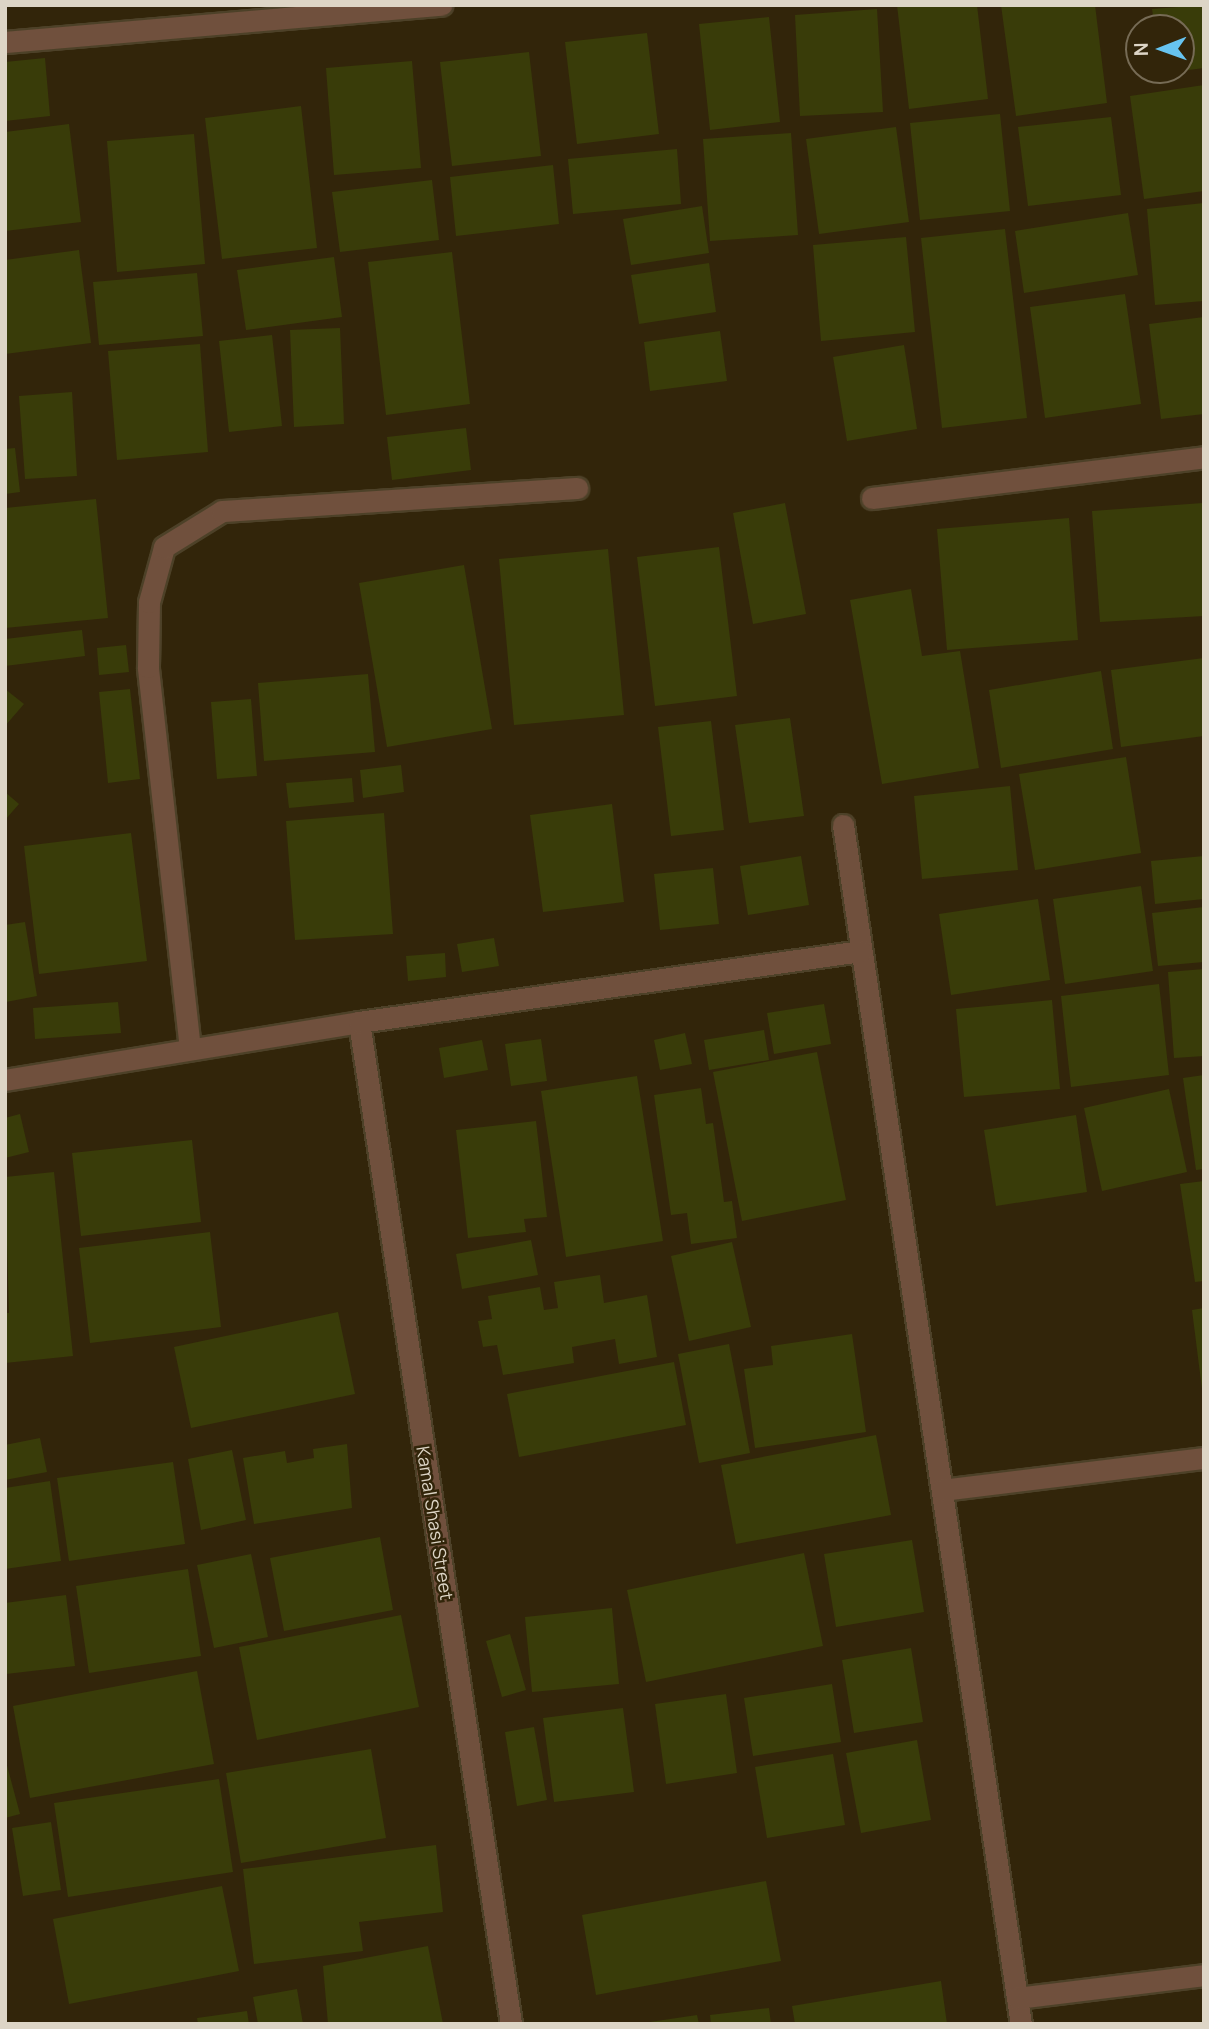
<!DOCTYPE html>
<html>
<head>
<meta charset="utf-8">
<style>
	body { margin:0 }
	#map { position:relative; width:1209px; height:2029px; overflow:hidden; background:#32250a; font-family:Manrope,sans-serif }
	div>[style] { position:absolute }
	.building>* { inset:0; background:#393c09 }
	.roads { filter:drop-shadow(2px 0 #4d4128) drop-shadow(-2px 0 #4d4128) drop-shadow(0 2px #4d4128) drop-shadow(0 -2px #4d4128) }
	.minor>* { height:21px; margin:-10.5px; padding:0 10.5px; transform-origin:10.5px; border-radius:10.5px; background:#70503d }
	span { translate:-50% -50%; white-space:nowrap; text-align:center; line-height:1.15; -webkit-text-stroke:5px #32250a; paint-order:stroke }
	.street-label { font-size:18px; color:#ddd5c6 }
	.frame { position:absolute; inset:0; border:7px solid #ddd5c6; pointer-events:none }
	.north { position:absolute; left:1125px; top:14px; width:70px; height:70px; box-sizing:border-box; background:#32250a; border:2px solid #766b55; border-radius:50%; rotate:269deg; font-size:19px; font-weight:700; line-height:28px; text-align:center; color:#ddd5c6 }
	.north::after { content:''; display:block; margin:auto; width:24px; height:32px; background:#67c4f0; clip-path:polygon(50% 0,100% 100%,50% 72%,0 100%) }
</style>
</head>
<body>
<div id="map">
	<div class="building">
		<div style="clip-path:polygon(897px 5px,977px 5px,988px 99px,909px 109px)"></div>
		<div style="clip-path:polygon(1001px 5px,1095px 5px,1107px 103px,1016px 116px)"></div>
		<div style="clip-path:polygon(1204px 5px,1204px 68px,1181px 71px,1181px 28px,1155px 28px,1152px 9px)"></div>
		<div style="clip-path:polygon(877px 9px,883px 112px,800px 116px,795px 15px)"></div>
		<div style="clip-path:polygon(769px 17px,780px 122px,710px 130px,699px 24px)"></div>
		<div style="clip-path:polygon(647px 33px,659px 134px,577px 144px,565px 42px)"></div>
		<div style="clip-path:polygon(529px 52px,541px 156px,452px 166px,440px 62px)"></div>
		<div style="clip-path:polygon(45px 58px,50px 116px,5px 121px,5px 62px)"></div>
		<div style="clip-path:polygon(412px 61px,421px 168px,334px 175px,326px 68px)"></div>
		<div style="clip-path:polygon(1204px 85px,1204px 191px,1144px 199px,1130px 96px)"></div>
		<div style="clip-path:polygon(301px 106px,317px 248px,222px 259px,205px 118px)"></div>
		<div style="clip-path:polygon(1000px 114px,1010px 211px,920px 220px,910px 123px)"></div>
		<div style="clip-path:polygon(1111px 117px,1121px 195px,1028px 206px,1018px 127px)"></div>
		<div style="clip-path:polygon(69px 124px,81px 222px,5px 231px,5px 132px)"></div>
		<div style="clip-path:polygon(896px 127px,909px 222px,819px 234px,806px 139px)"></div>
		<div style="clip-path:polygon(791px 133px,798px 235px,710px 241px,703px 139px)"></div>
		<div style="clip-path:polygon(194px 134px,205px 264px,117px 272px,107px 141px)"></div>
		<div style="clip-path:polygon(677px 149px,681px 204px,573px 214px,568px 159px)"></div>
		<div style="clip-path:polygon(553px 165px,559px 224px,456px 236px,450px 177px)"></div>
		<div style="clip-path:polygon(432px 180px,439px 240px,340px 252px,332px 192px)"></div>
		<div style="clip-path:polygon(1204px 203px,1204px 301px,1155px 305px,1147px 209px)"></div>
		<div style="clip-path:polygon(702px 206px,709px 253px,631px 265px,623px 219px)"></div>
		<div style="clip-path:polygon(1128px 213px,1138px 275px,1024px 293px,1015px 231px)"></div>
		<div style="clip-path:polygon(1005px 229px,1027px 418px,942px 428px,921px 238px)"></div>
		<div style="clip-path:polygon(906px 237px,915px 332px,821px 341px,813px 245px)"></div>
		<div style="clip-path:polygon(79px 250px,91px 343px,5px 354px,5px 260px)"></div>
		<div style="clip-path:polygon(452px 252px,470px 404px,386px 415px,368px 262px)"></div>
		<div style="clip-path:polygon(334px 257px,342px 317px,246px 330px,237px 270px)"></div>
		<div style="clip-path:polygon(709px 263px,716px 312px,639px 324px,631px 275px)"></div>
		<div style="clip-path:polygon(197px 273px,203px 336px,99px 345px,93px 282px)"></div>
		<div style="clip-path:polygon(1125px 294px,1141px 404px,1045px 418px,1030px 307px)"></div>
		<div style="clip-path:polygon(1204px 317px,1204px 414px,1161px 419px,1149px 324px)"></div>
		<div style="clip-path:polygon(340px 328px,344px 424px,294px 427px,290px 330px)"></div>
		<div style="clip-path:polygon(720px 331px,727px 381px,650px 391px,644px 342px)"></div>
		<div style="clip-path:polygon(272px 335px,282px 426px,229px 432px,219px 341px)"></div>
		<div style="clip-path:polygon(200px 344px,208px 452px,117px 460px,108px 351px)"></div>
		<div style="clip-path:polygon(904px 345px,917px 429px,847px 441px,833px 357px)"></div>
		<div style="clip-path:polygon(72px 392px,77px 476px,25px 479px,19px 396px)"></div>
		<div style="clip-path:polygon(466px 428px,471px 470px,392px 480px,387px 437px)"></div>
		<div style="clip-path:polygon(15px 448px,20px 492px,5px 494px,5px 449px)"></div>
		<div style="clip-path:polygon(96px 499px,108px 618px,5px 628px,5px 508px)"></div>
		<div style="clip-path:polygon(785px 503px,806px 614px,753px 624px,733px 513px)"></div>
		<div style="clip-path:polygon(1203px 503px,1204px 616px,1100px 622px,1092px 511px)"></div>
		<div style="clip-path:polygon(1069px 518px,1078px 640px,947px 650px,937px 529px)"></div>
		<div style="clip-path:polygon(719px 547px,737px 696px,655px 706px,637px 557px)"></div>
		<div style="clip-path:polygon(608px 549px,624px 715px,514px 725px,499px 559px)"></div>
		<div style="clip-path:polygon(464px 565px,492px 729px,387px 747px,359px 583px)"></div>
		<div style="clip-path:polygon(911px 589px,922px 656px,960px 651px,979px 768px,882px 784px,850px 600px)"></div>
		<div style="clip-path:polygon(82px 630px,85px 656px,5px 666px,5px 639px)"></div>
		<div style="clip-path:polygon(126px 645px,129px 672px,99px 675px,97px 648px)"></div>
		<div style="clip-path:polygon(1204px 658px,1204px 736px,1121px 747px,1111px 670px)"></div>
		<div style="clip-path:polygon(1101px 671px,1113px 749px,1001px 768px,989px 690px)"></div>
		<div style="clip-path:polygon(368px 674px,375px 752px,264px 761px,258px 683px)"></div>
		<div style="clip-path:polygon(5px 689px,24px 704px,5px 726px)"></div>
		<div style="clip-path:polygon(130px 689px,140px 779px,108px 783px,99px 692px)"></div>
		<div style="clip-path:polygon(251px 699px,257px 776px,217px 779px,211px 702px)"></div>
		<div style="clip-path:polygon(790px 718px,804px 816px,749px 823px,735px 725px)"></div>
		<div style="clip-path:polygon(711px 721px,724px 830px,671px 836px,658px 727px)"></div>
		<div style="clip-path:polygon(1126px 757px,1141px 853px,1035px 870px,1019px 774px)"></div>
		<div style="clip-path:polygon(401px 765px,404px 792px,363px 798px,360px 770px)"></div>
		<div style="clip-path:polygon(352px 778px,354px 802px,289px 808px,286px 783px)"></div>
		<div style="clip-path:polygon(1010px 786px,1018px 870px,922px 879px,914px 796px)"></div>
		<div style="clip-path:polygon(5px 792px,19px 804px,5px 820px)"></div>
		<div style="clip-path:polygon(612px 804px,624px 902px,543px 912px,530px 815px)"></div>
		<div style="clip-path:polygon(384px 813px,393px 934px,295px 940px,286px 821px)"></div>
		<div style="clip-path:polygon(131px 833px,147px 961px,39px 974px,24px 846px)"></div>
		<div style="clip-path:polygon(801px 856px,809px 905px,748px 915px,740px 866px)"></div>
		<div style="clip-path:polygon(1204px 856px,1204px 899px,1155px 904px,1151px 861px)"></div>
		<div style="clip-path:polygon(713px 868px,719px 924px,660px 930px,654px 874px)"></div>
		<div style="clip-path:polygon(1141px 886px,1153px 971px,1065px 984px,1053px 899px)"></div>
		<div style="clip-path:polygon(1038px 899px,1050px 980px,951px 995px,939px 914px)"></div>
		<div style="clip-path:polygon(1204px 907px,1204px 962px,1158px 966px,1152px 913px)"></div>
		<div style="clip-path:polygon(25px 922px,37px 996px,6px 1002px,5px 925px)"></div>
		<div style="clip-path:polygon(494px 938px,499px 966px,462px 972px,457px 944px)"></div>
		<div style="clip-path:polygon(445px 953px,446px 977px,408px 981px,406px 956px)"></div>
		<div style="clip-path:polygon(1204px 969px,1204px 1056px,1174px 1058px,1168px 972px)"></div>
		<div style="clip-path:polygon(1159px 984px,1169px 1075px,1071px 1087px,1061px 996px)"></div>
		<div style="clip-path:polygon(1052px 1000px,1060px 1089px,964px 1097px,956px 1009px)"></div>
		<div style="clip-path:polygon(118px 1002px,121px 1033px,35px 1039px,33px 1008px)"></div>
		<div style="clip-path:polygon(824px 1004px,831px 1044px,774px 1054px,767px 1013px)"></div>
		<div style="clip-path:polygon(764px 1030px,769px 1060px,709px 1070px,704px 1040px)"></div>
		<div style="clip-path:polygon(685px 1033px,692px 1064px,660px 1070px,654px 1040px)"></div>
		<div style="clip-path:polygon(541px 1039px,547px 1081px,511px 1086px,505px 1044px)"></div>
		<div style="clip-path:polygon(482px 1040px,488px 1070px,444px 1078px,439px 1048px)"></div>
		<div style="clip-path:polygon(817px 1052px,846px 1200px,742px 1221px,713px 1072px)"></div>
		<div style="clip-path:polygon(1204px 1075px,1204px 1169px,1196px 1170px,1183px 1078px)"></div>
		<div style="clip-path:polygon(637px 1076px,663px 1241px,566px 1257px,541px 1091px)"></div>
		<div style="clip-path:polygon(701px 1088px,706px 1124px,713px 1123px,724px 1202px,732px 1201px,737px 1238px,691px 1244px,687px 1213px,671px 1215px,654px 1095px)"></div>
		<div style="clip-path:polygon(1169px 1089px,1187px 1172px,1102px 1191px,1084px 1108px)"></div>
		<div style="clip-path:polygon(20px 1114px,29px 1152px,5px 1158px,5px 1118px)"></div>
		<div style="clip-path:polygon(1076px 1115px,1087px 1192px,996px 1206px,984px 1130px)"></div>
		<div style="clip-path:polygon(536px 1121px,547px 1217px,524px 1219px,526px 1232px,468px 1238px,456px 1130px)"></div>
		<div style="clip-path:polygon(192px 1140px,201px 1222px,81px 1236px,72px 1153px)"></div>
		<div style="clip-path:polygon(54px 1172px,73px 1356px,5px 1363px,5px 1313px,9px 1313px,5px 1177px)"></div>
		<div style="clip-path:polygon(1204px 1181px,1204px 1281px,1195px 1282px,1180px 1184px)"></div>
		<div style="clip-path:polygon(210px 1232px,221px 1327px,90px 1343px,79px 1248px)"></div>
		<div style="clip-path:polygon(531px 1240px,538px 1275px,462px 1289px,456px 1254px)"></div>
		<div style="clip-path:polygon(732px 1242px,751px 1327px,689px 1341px,671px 1256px)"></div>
		<div style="clip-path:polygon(600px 1275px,604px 1303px,647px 1295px,657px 1357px,619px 1364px,615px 1339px,572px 1347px,574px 1363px,503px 1375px,497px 1345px,483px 1347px,478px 1321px,492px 1319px,488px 1296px,540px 1287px,544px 1310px,558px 1308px,554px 1282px)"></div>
		<div style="clip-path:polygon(1204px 1308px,1204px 1389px,1202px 1389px,1192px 1310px)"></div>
		<div style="clip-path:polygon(338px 1312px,355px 1394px,191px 1428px,174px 1347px)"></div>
		<div style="clip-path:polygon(852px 1334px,866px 1432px,755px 1448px,744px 1369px,773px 1365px,771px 1346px)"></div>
		<div style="clip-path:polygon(729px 1344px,750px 1453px,699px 1463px,678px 1354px)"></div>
		<div style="clip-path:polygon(674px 1362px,686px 1425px,519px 1457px,507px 1394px)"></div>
		<div style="clip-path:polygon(876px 1435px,891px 1515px,736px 1544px,721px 1465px)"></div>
		<div style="clip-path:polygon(40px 1438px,47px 1472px,5px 1480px,5px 1445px)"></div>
		<div style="clip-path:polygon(347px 1444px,352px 1508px,254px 1524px,243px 1458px,285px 1451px,287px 1463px,314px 1458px,313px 1449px)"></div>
		<div style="clip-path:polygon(232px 1450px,246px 1520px,201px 1530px,188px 1459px)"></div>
		<div style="clip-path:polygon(173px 1462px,185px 1544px,69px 1561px,57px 1478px)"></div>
		<div style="clip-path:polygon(50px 1481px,61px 1561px,5px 1569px,5px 1488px)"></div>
		<div style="clip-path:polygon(380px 1537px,393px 1610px,284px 1631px,270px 1558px)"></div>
		<div style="clip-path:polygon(912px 1540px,924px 1612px,836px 1627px,824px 1554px)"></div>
		<div style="clip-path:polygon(804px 1553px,823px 1646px,646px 1682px,627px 1590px)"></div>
		<div style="clip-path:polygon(251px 1554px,268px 1637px,214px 1648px,197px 1565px)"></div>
		<div style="clip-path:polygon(188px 1569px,201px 1656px,89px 1673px,76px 1586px)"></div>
		<div style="clip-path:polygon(66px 1595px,75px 1666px,6px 1674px,5px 1603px)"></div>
		<div style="clip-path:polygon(612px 1608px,619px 1684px,532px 1692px,525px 1617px)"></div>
		<div style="clip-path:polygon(401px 1615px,419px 1707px,257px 1740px,239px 1647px)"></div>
		<div style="clip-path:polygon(510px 1634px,526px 1690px,502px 1697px,486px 1641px)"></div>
		<div style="clip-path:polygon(911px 1648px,923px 1722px,854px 1733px,842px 1660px)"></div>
		<div style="clip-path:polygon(197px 1671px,214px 1764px,30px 1798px,13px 1706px)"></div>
		<div style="clip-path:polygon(832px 1684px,841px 1742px,753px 1756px,744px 1698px)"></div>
		<div style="clip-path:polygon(726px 1694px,737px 1773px,666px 1784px,655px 1704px)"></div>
		<div style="clip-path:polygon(623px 1708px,634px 1792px,554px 1802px,543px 1718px)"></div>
		<div style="clip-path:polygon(534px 1727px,547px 1800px,517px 1806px,505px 1732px)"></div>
		<div style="clip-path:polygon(917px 1740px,931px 1820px,861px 1833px,846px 1753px)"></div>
		<div style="clip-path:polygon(371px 1749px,386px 1838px,241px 1863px,226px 1773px)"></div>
		<div style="clip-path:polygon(833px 1754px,845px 1825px,767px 1838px,755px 1767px)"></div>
		<div style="clip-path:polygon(5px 1758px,20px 1814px,5px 1818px)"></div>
		<div style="clip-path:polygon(219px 1779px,233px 1872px,68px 1897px,54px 1803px)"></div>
		<div style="clip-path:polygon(51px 1822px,61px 1890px,23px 1896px,12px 1828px)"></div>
		<div style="clip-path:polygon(436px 1845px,443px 1912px,359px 1922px,363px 1951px,254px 1964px,243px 1869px)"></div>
		<div style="clip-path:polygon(766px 1881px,781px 1961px,596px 1995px,582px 1915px)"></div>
		<div style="clip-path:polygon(222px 1886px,239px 1971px,69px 2004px,53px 1919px)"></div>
		<div style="clip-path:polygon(428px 1946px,443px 2024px,328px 2024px,323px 1966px)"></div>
		<div style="clip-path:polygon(941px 1981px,947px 2024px,795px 2024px,792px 2006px)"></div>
		<div style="clip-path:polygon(297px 1989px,303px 2024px,258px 2024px,253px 1997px)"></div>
		<div style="clip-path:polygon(769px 2008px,771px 2024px,711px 2024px,710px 2015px)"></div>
		<div style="clip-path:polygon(247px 2011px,249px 2024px,198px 2024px,197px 2018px)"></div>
		<div style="clip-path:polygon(697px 2015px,699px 2024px,650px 2024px,650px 2022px)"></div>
	</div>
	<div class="roads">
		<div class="minor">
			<div style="left:5px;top:42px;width:438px;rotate:-4.9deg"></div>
			<div style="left:872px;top:498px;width:335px;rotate:-7deg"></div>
			<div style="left:843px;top:825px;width:1212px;rotate:81.56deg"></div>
			<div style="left:359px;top:1022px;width:1013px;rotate:81.37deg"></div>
			<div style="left:190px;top:1049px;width:384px;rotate:-96.3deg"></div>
			<div style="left:148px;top:667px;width:65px;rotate:-89.1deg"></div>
			<div style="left:149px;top:602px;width:57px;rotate:-74.7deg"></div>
			<div style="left:164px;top:547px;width:68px;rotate:-31.8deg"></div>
			<div style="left:222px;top:511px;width:356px;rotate:-3.7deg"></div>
			<div style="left:5px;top:1080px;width:359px;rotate:-9.3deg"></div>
			<div style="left:359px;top:1022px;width:507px;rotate:-8.05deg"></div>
			<div style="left:942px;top:1490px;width:264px;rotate:-7deg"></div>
			<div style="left:1017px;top:1998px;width:188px;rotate:-7deg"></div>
		</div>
	</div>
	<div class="street-label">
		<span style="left:435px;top:1523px;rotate:81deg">Kamal Shasi Street</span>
	</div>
	<div class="frame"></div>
	<div class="north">N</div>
</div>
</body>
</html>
